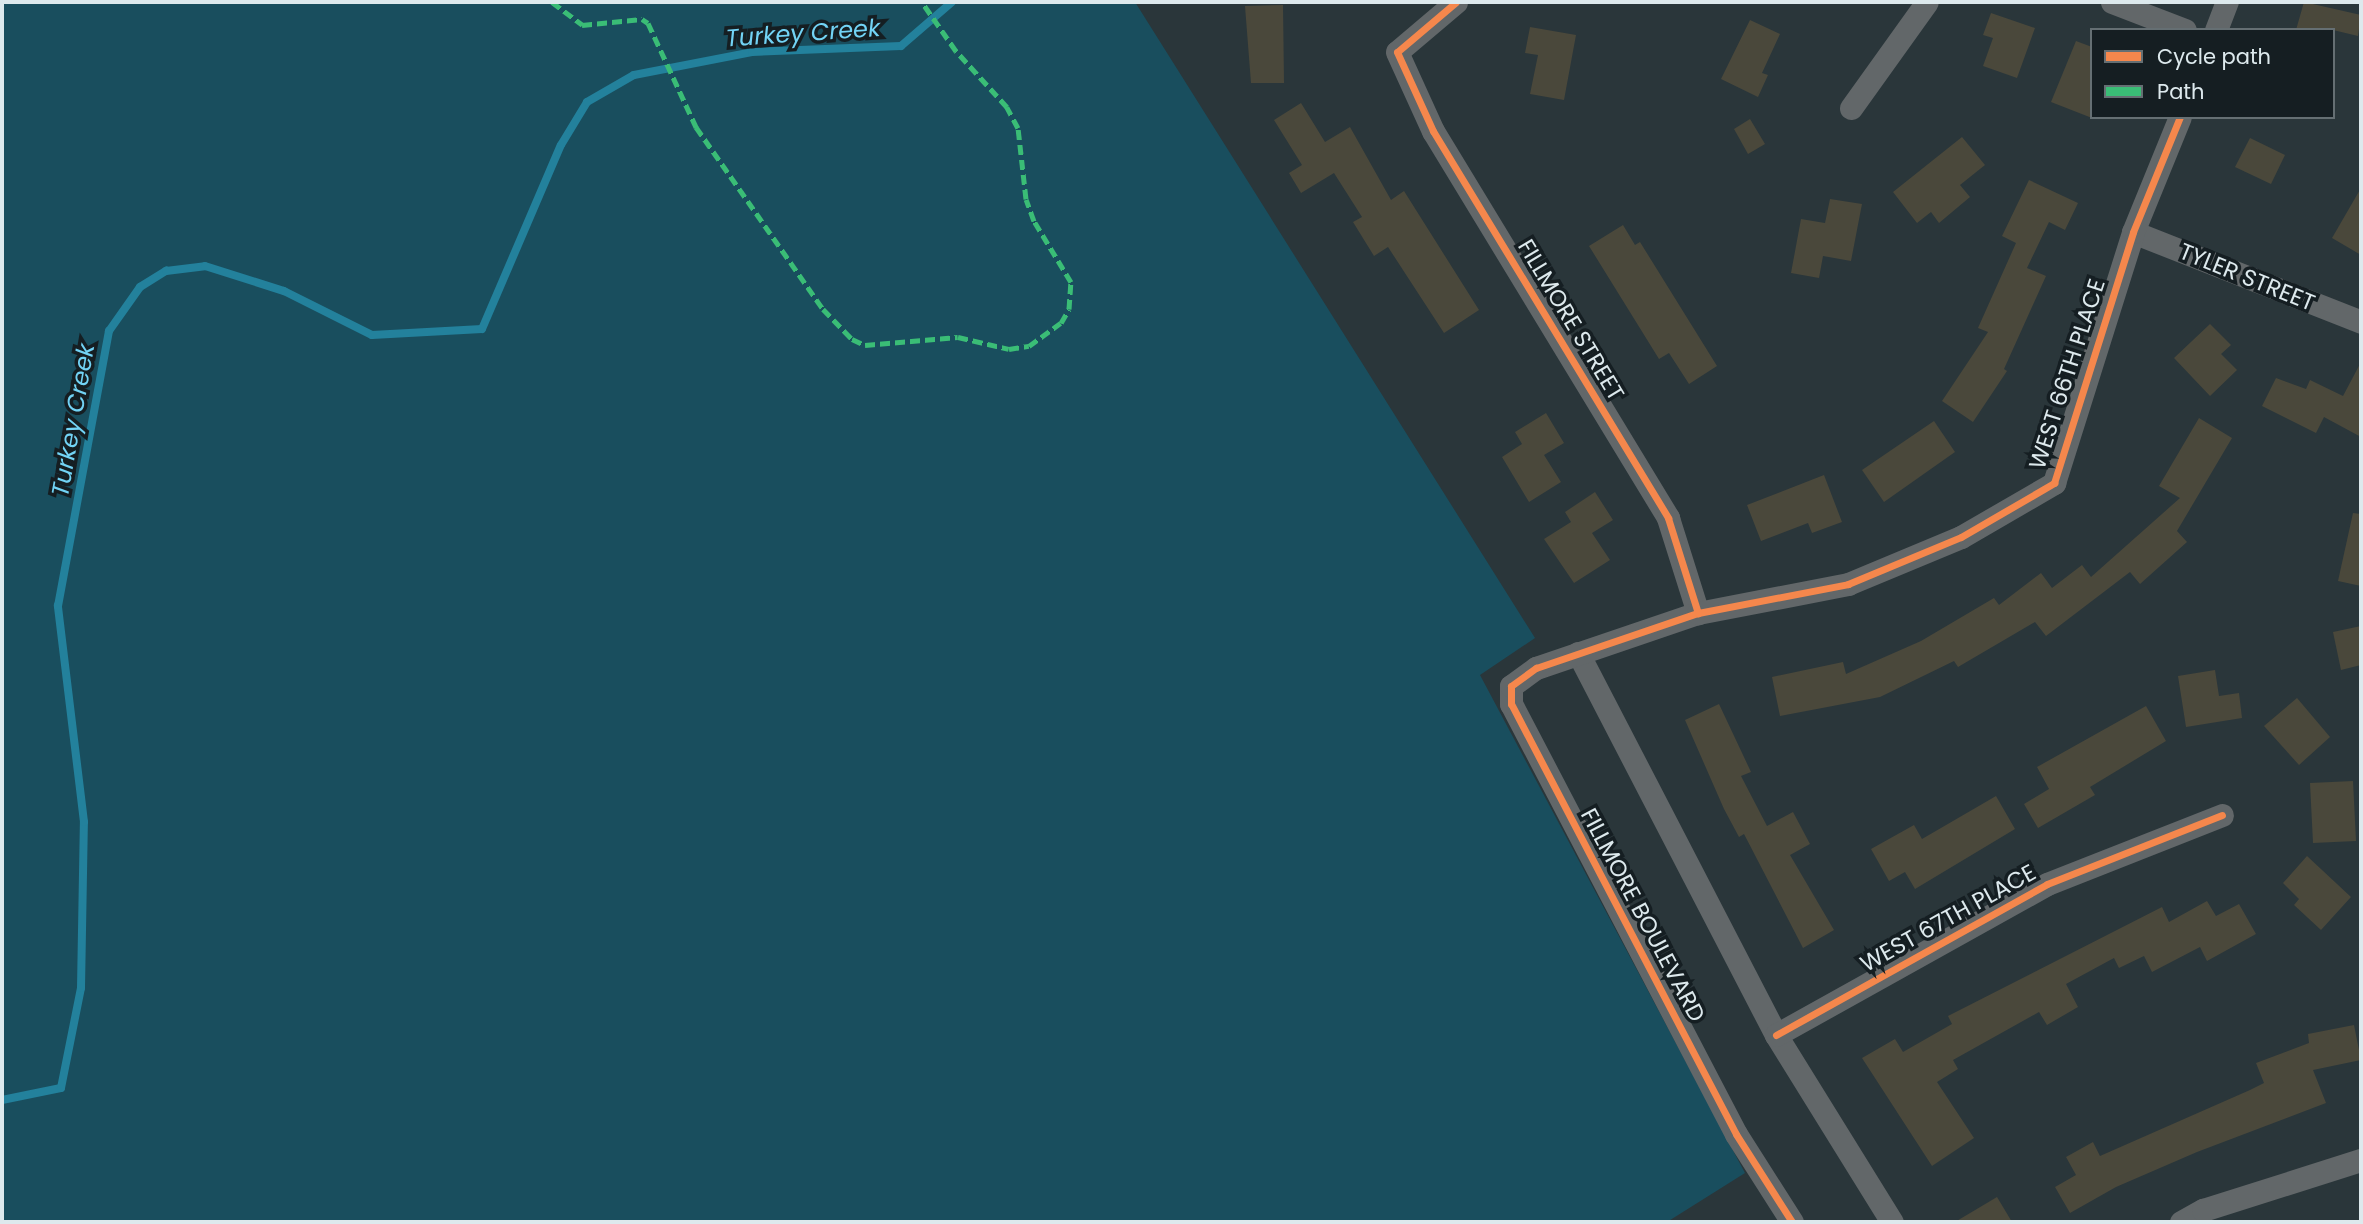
<!DOCTYPE html>
<html>
<head>
<meta charset="utf-8">
<style>
	body { margin:0 }
	#map { position:relative; width:2363px; height:1224px; overflow:hidden; background:#2a363a; font-family:Poppins,sans-serif }
	div>[style] { position:absolute }
	.green>* { inset:0; background:#194e5e }
	.stream>* { height:8px; margin:-4px; padding:0 4px; transform-origin:4px; border-radius:4px; background:#23819c }
	.building>* { inset:0; background:#4a483b }
	.street>* { height:23px; margin:-11.5px; padding:0 11.5px; transform-origin:11.5px; border-radius:11.5px; background:#626769 }
	.quiet>* { height:5px; margin-top:-2.5px; transform-origin:0; background:repeating-linear-gradient(90deg,#3abd76 0 10px,transparent 0 15px) }
	.cycleway>* { height:7px; margin:-3.5px; padding:0 3.5px; transform-origin:3.5px; border-radius:3.5px; background:#f5874c }
	span { translate:-50% -50%; white-space:nowrap; text-align:center; line-height:1.15; -webkit-text-stroke:7px #151e22; paint-order:stroke }
	.street-label { font-size:23px; color:#dde9ed }
	.water-label { font-size:24px; color:#72d3f5; font-style:italic }
	.frame { position:absolute; inset:0; border:4px solid #dde9ed; pointer-events:none }
	.legend { position:absolute; left:2090px; top:28px; width:245px; height:91px; box-sizing:border-box; background:#151e22; border:2px solid #656f73; margin:0; padding:9px 12px; list-style:none; font-size:21px; color:#dde9ed }
	.legend li { display:flex; align-items:center; gap:14px; height:35px }
	.legend b { width:35px; border:2px solid #656f73 }
</style>
</head>
<body>
<div id="map">
	<div class="green">
		<div style="clip-path:polygon(2px 2px,1135px 2px,1535px 638px,1480px 675px,1745px 1173px,1667px 1222px,2px 1222px)"></div>
	</div>
	<div class="stream">
		<div style="left:2px;top:1100px;width:60px;rotate:-11.5deg"></div>
		<div style="left:61px;top:1088px;width:102px;rotate:-78.7deg"></div>
		<div style="left:81px;top:988px;width:166px;rotate:-89deg"></div>
		<div style="left:84px;top:822px;width:218px;rotate:-96.9deg"></div>
		<div style="left:58px;top:606px;width:280px;rotate:-79.5deg"></div>
		<div style="left:109px;top:331px;width:54px;rotate:-54.8deg"></div>
		<div style="left:140px;top:287px;width:31px;rotate:-32deg"></div>
		<div style="left:166px;top:271px;width:39px;rotate:-7deg"></div>
		<div style="left:205px;top:266px;width:83px;rotate:17.6deg"></div>
		<div style="left:284px;top:291px;width:98px;rotate:26.6deg"></div>
		<div style="left:372px;top:335px;width:110px;rotate:-3.1deg"></div>
		<div style="left:482px;top:329px;width:200px;rotate:-66.8deg"></div>
		<div style="left:561px;top:145px;width:50px;rotate:-58.8deg"></div>
		<div style="left:587px;top:102px;width:54px;rotate:-29.9deg"></div>
		<div style="left:634px;top:75px;width:120px;rotate:-11deg"></div>
		<div style="left:752px;top:52px;width:149px;rotate:-2.3deg"></div>
		<div style="left:901px;top:46px;width:67px;rotate:-40.8deg"></div>
	</div>
	<div class="building">
		<div style="clip-path:polygon(2304px 2px,2361px 15px,2358px 36px,2333px 30px,2296px 30px)"></div>
		<div style="clip-path:polygon(1283px 5px,1284px 83px,1251px 83px,1245px 6px)"></div>
		<div style="clip-path:polygon(1991px 13px,2035px 28px,2017px 78px,1983px 66px,1993px 38px,1983px 35px)"></div>
		<div style="clip-path:polygon(1750px 20px,1780px 34px,1762px 73px,1768px 75px,1758px 97px,1721px 79px)"></div>
		<div style="clip-path:polygon(1530px 27px,1576px 35px,1564px 100px,1530px 94px,1538px 55px,1525px 53px)"></div>
		<div style="clip-path:polygon(2076px 41px,2092px 47px,2092px 118px,2051px 102px)"></div>
		<div style="clip-path:polygon(1301px 103px,1325px 142px,1350px 127px,1391px 200px,1404px 191px,1479px 310px,1444px 333px,1388px 247px,1374px 256px,1353px 222px,1362px 217px,1334px 173px,1301px 193px,1289px 173px,1302px 165px,1274px 120px)"></div>
		<div style="clip-path:polygon(1750px 119px,1765px 144px,1748px 154px,1734px 129px)"></div>
		<div style="clip-path:polygon(1962px 137px,1985px 165px,1960px 185px,1970px 197px,1939px 223px,1931px 212px,1917px 223px,1893px 192px)"></div>
		<div style="clip-path:polygon(2250px 138px,2285px 155px,2271px 184px,2235px 167px)"></div>
		<div style="clip-path:polygon(2029px 180px,2078px 203px,2065px 230px,2049px 222px,2027px 268px,2046px 276px,2004px 369px,2007px 371px,1973px 422px,1942px 401px,1988px 332px,1978px 328px,2016px 243px,2002px 236px)"></div>
		<div style="clip-path:polygon(2361px 188px,2361px 255px,2332px 238px)"></div>
		<div style="clip-path:polygon(1830px 199px,1862px 204px,1851px 261px,1823px 256px,1819px 278px,1791px 273px,1801px 219px,1825px 223px)"></div>
		<div style="clip-path:polygon(1623px 225px,1635px 245px,1640px 242px,1717px 366px,1689px 384px,1669px 353px,1659px 359px,1589px 246px)"></div>
		<div style="clip-path:polygon(2210px 324px,2231px 345px,2221px 354px,2237px 370px,2210px 396px,2174px 358px)"></div>
		<div style="clip-path:polygon(2361px 362px,2361px 437px,2324px 417px,2316px 433px,2262px 406px,2276px 378px,2306px 389px,2310px 380px,2343px 396px)"></div>
		<div style="clip-path:polygon(1546px 413px,1564px 443px,1544px 455px,1561px 482px,1529px 502px,1502px 457px,1522px 444px,1515px 432px)"></div>
		<div style="clip-path:polygon(2199px 418px,2232px 438px,2177px 531px,2187px 542px,2140px 584px,2130px 572px,2046px 636px,2035px 622px,1958px 667px,1954px 661px,1880px 697px,1780px 716px,1772px 677px,1843px 662px,1846px 674px,1921px 641px,1994px 598px,1999px 605px,2041px 573px,2052px 588px,2082px 565px,2091px 577px,2180px 498px,2159px 486px)"></div>
		<div style="clip-path:polygon(1934px 421px,1955px 452px,1884px 502px,1862px 470px)"></div>
		<div style="clip-path:polygon(1824px 475px,1842px 522px,1812px 533px,1808px 523px,1761px 541px,1747px 505px)"></div>
		<div style="clip-path:polygon(1595px 492px,1613px 520px,1592px 533px,1610px 560px,1574px 583px,1544px 539px,1571px 522px,1565px 512px)"></div>
		<div style="clip-path:polygon(2353px 513px,2361px 514px,2361px 586px,2338px 581px)"></div>
		<div style="clip-path:polygon(2361px 626px,2361px 665px,2341px 670px,2333px 632px)"></div>
		<div style="clip-path:polygon(2215px 670px,2219px 696px,2239px 693px,2242px 718px,2186px 727px,2178px 676px)"></div>
		<div style="clip-path:polygon(2297px 698px,2330px 737px,2299px 765px,2264px 726px)"></div>
		<div style="clip-path:polygon(1719px 704px,1751px 772px,1741px 776px,1767px 826px,1793px 812px,1810px 844px,1790px 855px,1834px 930px,1803px 948px,1744px 834px,1739px 837px,1724px 809px,1685px 720px)"></div>
		<div style="clip-path:polygon(2146px 706px,2166px 741px,2090px 787px,2095px 795px,2038px 828px,2024px 804px,2049px 789px,2037px 767px)"></div>
		<div style="clip-path:polygon(2353px 781px,2356px 841px,2313px 843px,2310px 783px)"></div>
		<div style="clip-path:polygon(1996px 796px,2015px 829px,1915px 889px,1905px 872px,1889px 881px,1871px 849px,1914px 825px,1922px 839px)"></div>
		<div style="clip-path:polygon(2307px 856px,2351px 897px,2321px 930px,2294px 905px,2299px 899px,2283px 883px)"></div>
		<div style="clip-path:polygon(2207px 901px,2216px 916px,2239px 904px,2256px 934px,2207px 961px,2200px 947px,2152px 972px,2144px 956px,2119px 968px,2114px 958px,2066px 984px,2078px 1007px,2047px 1025px,2039px 1012px,1953px 1060px,1958px 1069px,1937px 1082px,1974px 1138px,1932px 1166px,1862px 1058px,1895px 1039px,1903px 1052px,1952px 1024px,1948px 1016px,2162px 907px,2169px 922px)"></div>
		<div style="clip-path:polygon(2354px 1025px,2361px 1060px,2313px 1070px,2326px 1103px,2197px 1152px,2116px 1187px,2070px 1213px,2055px 1187px,2076px 1175px,2066px 1157px,2093px 1142px,2100px 1156px,2250px 1090px,2264px 1083px,2256px 1063px,2309px 1043px,2308px 1034px)"></div>
		<div style="clip-path:polygon(1997px 1197px,2012px 1222px,1955px 1222px)"></div>
	</div>
	<div class="street">
		<div style="left:1456px;top:2px;width:77px;rotate:139.7deg"></div>
		<div style="left:1397px;top:52px;width:87px;rotate:65.5deg"></div>
		<div style="left:1433px;top:131px;width:453px;rotate:58.7deg"></div>
		<div style="left:1668px;top:518px;width:100px;rotate:72.5deg"></div>
		<div style="left:2112px;top:2px;width:78px;rotate:21deg"></div>
		<div style="left:2216px;top:30px;width:30px;rotate:-69deg"></div>
		<div style="left:1851px;top:108px;width:130px;rotate:-54.4deg"></div>
		<div style="left:2133px;top:232px;width:245px;rotate:21.5deg"></div>
		<div style="left:1578px;top:653px;width:430px;rotate:62.6deg"></div>
		<div style="left:1776px;top:1035px;width:220px;rotate:58.2deg"></div>
		<div style="left:1776px;top:1035px;width:310px;rotate:-29.1deg"></div>
		<div style="left:2047px;top:884px;width:188px;rotate:-21.5deg"></div>
		<div style="left:1792px;top:1222px;width:104px;rotate:-122.5deg"></div>
		<div style="left:1736px;top:1134px;width:485px;rotate:-117.6deg"></div>
		<div style="left:1511px;top:704px;width:18px;rotate:-90deg"></div>
		<div style="left:1511px;top:686px;width:31px;rotate:-36deg"></div>
		<div style="left:1536px;top:668px;width:171px;rotate:-18.8deg"></div>
		<div style="left:1698px;top:613px;width:153px;rotate:-10.9deg"></div>
		<div style="left:1848px;top:584px;width:122px;rotate:-22.6deg"></div>
		<div style="left:1961px;top:537px;width:108px;rotate:-30.1deg"></div>
		<div style="left:2054px;top:483px;width:263px;rotate:-72.5deg"></div>
		<div style="left:2133px;top:232px;width:124px;rotate:-67.8deg"></div>
		<div style="left:2181px;top:1222px;width:25px;rotate:-29deg"></div>
		<div style="left:2203px;top:1210px;width:166px;rotate:-17.6deg"></div>
	</div>
	<div class="quiet">
		<div style="left:552px;top:2px;width:38px;rotate:37deg"></div>
		<div style="left:582px;top:25px;width:60px;rotate:-5.7deg"></div>
		<div style="left:642px;top:19px;width:7px;rotate:34deg"></div>
		<div style="left:648px;top:23px;width:115px;rotate:65.2deg"></div>
		<div style="left:696px;top:127px;width:222px;rotate:55.1deg"></div>
		<div style="left:823px;top:309px;width:42px;rotate:46deg"></div>
		<div style="left:852px;top:339px;width:14px;rotate:25deg"></div>
		<div style="left:865px;top:345px;width:93px;rotate:-4.9deg"></div>
		<div style="left:958px;top:337px;width:52px;rotate:13.2deg"></div>
		<div style="left:1009px;top:349px;width:20px;rotate:-9deg"></div>
		<div style="left:1029px;top:346px;width:39px;rotate:-36deg"></div>
		<div style="left:1061px;top:323px;width:16px;rotate:-60deg"></div>
		<div style="left:1069px;top:309px;width:27px;rotate:-86deg"></div>
		<div style="left:1071px;top:282px;width:71px;rotate:-121.2deg"></div>
		<div style="left:1034px;top:221px;width:23px;rotate:-110deg"></div>
		<div style="left:1026px;top:199px;width:71px;rotate:-96.4deg"></div>
		<div style="left:1018px;top:128px;width:24px;rotate:-118deg"></div>
		<div style="left:1007px;top:107px;width:76px;rotate:-132.3deg"></div>
		<div style="left:956px;top:51px;width:60px;rotate:-124.8deg"></div>
	</div>
	<div class="cycleway">
		<div style="left:1456px;top:2px;width:77px;rotate:139.7deg"></div>
		<div style="left:1397px;top:52px;width:87px;rotate:65.5deg"></div>
		<div style="left:1433px;top:131px;width:453px;rotate:58.7deg"></div>
		<div style="left:1668px;top:518px;width:100px;rotate:72.5deg"></div>
		<div style="left:1776px;top:1035px;width:310px;rotate:-29.1deg"></div>
		<div style="left:2047px;top:884px;width:188px;rotate:-21.5deg"></div>
		<div style="left:1792px;top:1222px;width:104px;rotate:-122.5deg"></div>
		<div style="left:1736px;top:1134px;width:485px;rotate:-117.6deg"></div>
		<div style="left:1511px;top:704px;width:18px;rotate:-90deg"></div>
		<div style="left:1511px;top:686px;width:31px;rotate:-36deg"></div>
		<div style="left:1536px;top:668px;width:171px;rotate:-18.8deg"></div>
		<div style="left:1698px;top:613px;width:153px;rotate:-10.9deg"></div>
		<div style="left:1848px;top:584px;width:122px;rotate:-22.6deg"></div>
		<div style="left:1961px;top:537px;width:108px;rotate:-30.1deg"></div>
		<div style="left:2054px;top:483px;width:263px;rotate:-72.5deg"></div>
		<div style="left:2133px;top:232px;width:124px;rotate:-67.8deg"></div>
	</div>
	<div class="street-label">
		<span style="left:2247px;top:277px;rotate:22deg">TYLER STREET</span>
		<span style="left:1571px;top:320px;rotate:59deg">FILLMORE STREET</span>
		<span style="left:2067px;top:374px;rotate:-72deg">WEST 66TH PLACE</span>
		<span style="left:1643px;top:915px;rotate:62deg">FILLMORE BOULEVARD</span>
		<span style="left:1948px;top:918px;rotate:-29deg">WEST 67TH PLACE</span>
	</div>
	<div class="water-label">
		<span style="left:803px;top:33px;rotate:-4deg">Turkey Creek</span>
		<span style="left:73px;top:420px;rotate:-80deg">Turkey Creek</span>
	</div>
	<div class="frame"></div>
	<ul class="legend">
	<li><b style="height:9px;background:#f5874c"></b>Cycle path</li>
	<li><b style="height:9px;background:#3abd76"></b>Path</li>
	</ul>
</div>
</body>
</html>
